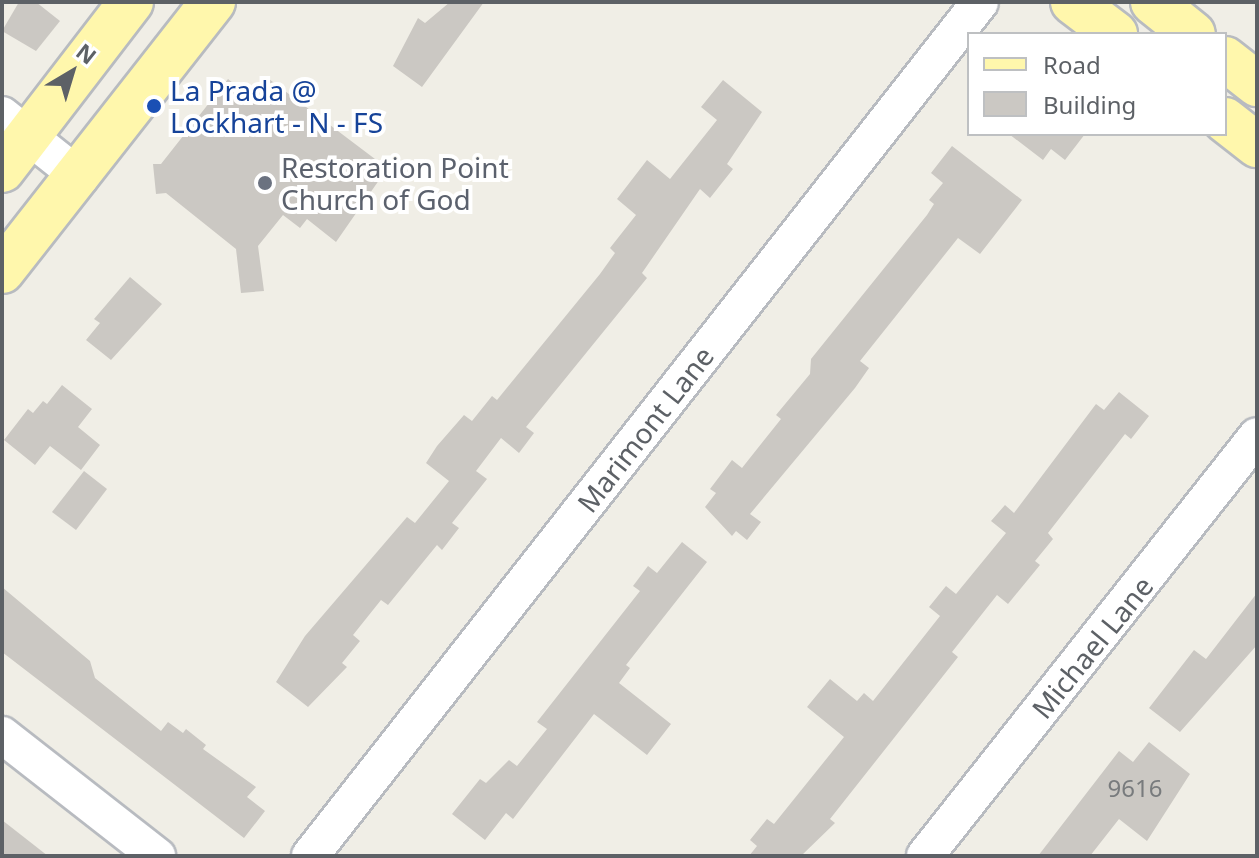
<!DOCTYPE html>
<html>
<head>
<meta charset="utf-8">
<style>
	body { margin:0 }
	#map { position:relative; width:1259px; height:858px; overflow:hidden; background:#f0eee6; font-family:"Noto Sans",sans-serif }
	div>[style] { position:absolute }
	.building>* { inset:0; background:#cbc8c3 }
	.roads { filter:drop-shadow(2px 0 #b8bbc0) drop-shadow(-2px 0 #b8bbc0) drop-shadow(0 2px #b8bbc0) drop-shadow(0 -2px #b8bbc0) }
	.minor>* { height:36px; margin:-18px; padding:0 18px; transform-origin:18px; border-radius:18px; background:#fff }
	.major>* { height:44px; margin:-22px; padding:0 22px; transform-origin:22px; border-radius:22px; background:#fff7ac }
	.dots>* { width:22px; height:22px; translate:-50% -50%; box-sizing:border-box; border:4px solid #fff; border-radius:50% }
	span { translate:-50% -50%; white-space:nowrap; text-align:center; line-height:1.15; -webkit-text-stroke:8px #fff; paint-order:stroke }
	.number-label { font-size:24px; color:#787b7d }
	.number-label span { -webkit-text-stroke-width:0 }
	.transit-label { font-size:28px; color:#164399 }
	.left { translate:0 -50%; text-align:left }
	.worship-label { font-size:28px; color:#5b616d }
	.street-label { font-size:28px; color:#5d6166 }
	.frame { position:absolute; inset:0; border:4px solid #5d6166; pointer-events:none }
	.legend { position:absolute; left:967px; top:32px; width:260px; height:104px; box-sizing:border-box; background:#fff; border:2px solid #bec0c2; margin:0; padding:10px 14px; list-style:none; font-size:24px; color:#5d6166 }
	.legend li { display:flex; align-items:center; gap:16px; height:40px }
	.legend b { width:40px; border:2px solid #bec0c2 }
	.north { position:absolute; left:32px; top:32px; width:80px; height:80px; -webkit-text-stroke:6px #fff; paint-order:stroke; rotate:38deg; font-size:22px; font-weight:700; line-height:32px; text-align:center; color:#5d6166 }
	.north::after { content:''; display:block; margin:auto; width:28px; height:36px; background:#5d6166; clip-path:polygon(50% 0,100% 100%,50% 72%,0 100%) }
</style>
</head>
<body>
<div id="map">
	<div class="building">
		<div style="clip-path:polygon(19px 2px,36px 2px,60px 21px,36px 51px,2px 31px)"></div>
		<div style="clip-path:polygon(450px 2px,484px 2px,422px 87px,393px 66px,418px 18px,425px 23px)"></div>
		<div style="clip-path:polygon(228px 79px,253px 99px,269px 79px,375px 159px,371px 163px,384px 173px,336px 242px,307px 219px,300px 228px,283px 215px,258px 246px,264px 291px,241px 293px,236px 249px,166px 193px,156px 194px,153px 164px,161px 164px)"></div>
		<div style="clip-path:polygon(723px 80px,762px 112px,727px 164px,733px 169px,710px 198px,700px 189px,642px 273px,647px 278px,526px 427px,534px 433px,519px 453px,501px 438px,476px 471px,487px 479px,452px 523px,459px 528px,442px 550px,437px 545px,388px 605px,381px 600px,353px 635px,360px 641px,342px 663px,347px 667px,308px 707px,276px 682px,305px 636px,407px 517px,415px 523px,449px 481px,426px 463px,437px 446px,464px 415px,472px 421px,492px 396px,497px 400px,600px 274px,615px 253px,610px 248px,636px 215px,617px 199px,647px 160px,670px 179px,717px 120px,701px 107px)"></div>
		<div style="clip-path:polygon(1009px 134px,1085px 134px,1065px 160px,1051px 149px,1043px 160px)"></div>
		<div style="clip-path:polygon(952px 146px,1022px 200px,980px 254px,958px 238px,860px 361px,869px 368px,855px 388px,750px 514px,761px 522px,747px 540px,736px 531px,732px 536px,705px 507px,716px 493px,710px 489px,732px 460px,742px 468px,781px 419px,776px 415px,810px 374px,811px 359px,927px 215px,934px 204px,929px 200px,943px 183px,931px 173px)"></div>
		<div style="clip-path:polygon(130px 277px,162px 304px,111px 360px,86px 340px,100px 323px,94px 319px)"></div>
		<div style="clip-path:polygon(62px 385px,92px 409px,78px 427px,100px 445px,81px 470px,50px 446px,35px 465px,4px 440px,28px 409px,33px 413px,43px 401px,47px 404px)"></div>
		<div style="clip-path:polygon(1119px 392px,1149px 416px,1131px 439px,1125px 434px,1048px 533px,1053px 539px,1035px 561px,1040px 565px,1008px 604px,997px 595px,952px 652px,958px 657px,830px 819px,835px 823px,801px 856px,749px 856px,757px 846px,750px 840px,767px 819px,774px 824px,844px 737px,807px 707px,830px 679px,857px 701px,864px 693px,873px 701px,940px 616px,929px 607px,946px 586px,956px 594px,1006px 533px,991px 521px,1005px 505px,1014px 513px,1096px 404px,1104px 410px)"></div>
		<div style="clip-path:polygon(84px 471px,107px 489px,76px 530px,52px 512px)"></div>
		<div style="clip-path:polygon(682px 542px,707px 562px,626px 665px,630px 668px,619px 683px,671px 724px,647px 755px,594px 714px,513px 819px,506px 813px,485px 840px,452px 814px,480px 779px,486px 783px,509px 760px,517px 766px,547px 729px,537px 722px,640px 591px,633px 586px,648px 566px,657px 573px)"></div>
		<div style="clip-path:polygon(2px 587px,90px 661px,95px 678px,161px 731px,168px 722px,183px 733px,186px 729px,206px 745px,203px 749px,256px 787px,247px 797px,265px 811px,244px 838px,2px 652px)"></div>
		<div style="clip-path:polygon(1257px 593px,1257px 645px,1180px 732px,1149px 708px,1194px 650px,1206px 659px)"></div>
		<div style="clip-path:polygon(1149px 742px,1190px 774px,1147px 841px,1119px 819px,1090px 856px,1038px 856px,1119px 751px,1133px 762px)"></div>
		<div style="clip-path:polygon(2px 820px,48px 856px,2px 856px)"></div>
	</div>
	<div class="roads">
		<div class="minor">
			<div style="left:2px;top:115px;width:100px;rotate:38.5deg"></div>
			<div style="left:2px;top:735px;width:197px;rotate:38deg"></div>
			<div style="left:310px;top:856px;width:1085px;rotate:-51.88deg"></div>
			<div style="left:925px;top:856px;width:535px;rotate:-51.67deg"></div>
		</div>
		<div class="major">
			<div style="left:1073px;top:2px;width:53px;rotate:37.3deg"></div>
			<div style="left:1153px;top:2px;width:51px;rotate:38.7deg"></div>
			<div style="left:1225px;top:59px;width:41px;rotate:38deg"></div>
			<div style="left:1225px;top:120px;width:41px;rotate:38deg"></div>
			<div style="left:2px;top:170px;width:212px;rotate:-52.5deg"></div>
			<div style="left:2px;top:271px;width:342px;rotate:-51.9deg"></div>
		</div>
	</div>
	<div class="dots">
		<div style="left:154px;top:106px;background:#1a4fb4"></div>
		<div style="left:265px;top:183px;background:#6b7280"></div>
	</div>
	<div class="number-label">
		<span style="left:1135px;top:788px">9616</span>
	</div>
	<div class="transit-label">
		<span class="left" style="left:170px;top:106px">La Prada @<br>Lockhart - N - FS</span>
	</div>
	<div class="worship-label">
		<span class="left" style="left:281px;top:183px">Restoration Point<br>Church of God</span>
	</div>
	<div class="street-label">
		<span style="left:645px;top:429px;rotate:-52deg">Marimont Lane</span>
		<span style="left:1092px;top:647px;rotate:-51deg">Michael Lane</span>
	</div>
	<div class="frame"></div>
	<ul class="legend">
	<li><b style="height:10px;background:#fff7ac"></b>Road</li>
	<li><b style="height:22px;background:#cbc8c3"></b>Building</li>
	</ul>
	<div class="north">N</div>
</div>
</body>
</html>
